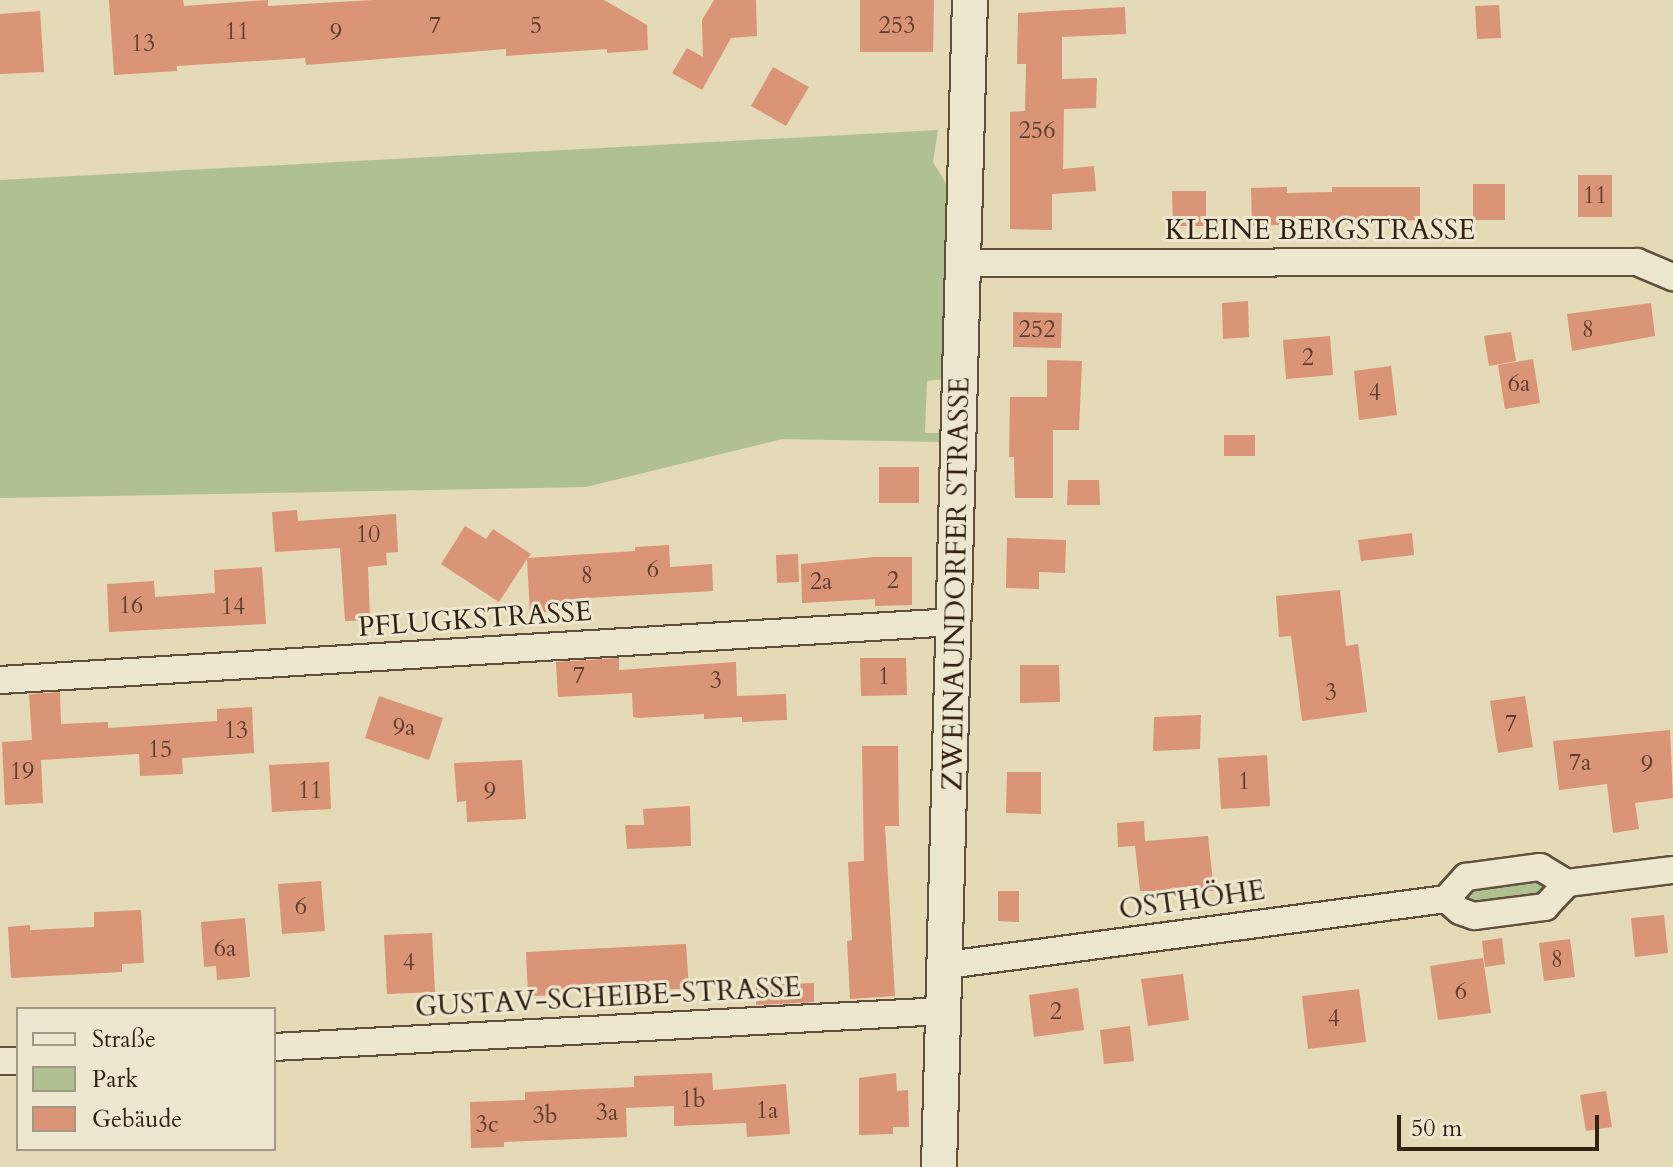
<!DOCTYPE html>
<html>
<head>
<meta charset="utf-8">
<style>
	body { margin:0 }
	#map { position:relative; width:1673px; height:1167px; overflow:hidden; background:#e4dab6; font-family:Cardo,serif }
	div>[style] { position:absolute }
	.green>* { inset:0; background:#b0c191 }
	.building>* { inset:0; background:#da9477 }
	.roads { filter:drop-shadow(2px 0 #60503d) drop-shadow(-2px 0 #60503d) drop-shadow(0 2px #60503d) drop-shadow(0 -2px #60503d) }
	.minor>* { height:26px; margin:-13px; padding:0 13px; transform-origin:13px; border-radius:13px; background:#ede7d0 }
	.tertiary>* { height:34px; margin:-17px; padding:0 17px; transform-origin:17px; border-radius:17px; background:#ede7d0 }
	span { translate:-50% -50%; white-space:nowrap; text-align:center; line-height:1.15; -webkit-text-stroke:6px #ede7d0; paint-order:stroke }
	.number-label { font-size:24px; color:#5e3e2e }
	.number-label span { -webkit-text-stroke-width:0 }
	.street-label { font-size:28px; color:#342215 }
	.legend { position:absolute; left:16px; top:1007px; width:260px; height:144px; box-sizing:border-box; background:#ede7d0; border:2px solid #a39885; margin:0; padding:10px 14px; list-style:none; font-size:24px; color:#342215 }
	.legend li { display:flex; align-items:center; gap:16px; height:40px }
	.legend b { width:40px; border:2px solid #a39885 }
	.scale { position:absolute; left:1397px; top:1115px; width:202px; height:36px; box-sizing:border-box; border:4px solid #342215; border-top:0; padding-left:10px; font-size:24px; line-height:28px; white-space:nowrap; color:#342215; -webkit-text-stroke:6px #ede7d0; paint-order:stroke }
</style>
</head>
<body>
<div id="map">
	<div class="green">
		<div style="clip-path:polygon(938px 130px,933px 162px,950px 190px,946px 379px,927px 381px,925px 433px,940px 433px,941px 442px,782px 439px,586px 487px,0 498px,0 180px)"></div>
		<div style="clip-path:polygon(1535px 875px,1551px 885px,1546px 896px,1477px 906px,1465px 896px,1468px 887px)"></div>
	</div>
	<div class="building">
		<div style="clip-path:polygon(109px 0,183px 0,184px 6px,268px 0,268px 6px,374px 0,604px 0,647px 25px,648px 50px,607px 53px,607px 49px,506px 56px,506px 49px,306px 65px,305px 58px,177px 66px,177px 71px,114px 75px)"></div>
		<div style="clip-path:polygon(714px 0,756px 0,757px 36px,731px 38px,702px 90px,672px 73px,687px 48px,703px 57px,702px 20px)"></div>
		<div style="clip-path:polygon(860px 0,934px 0,933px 52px,860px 52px)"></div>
		<div style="clip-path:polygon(1499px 5px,1501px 38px,1477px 39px,1475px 6px)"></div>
		<div style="clip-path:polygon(1125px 7px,1126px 34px,1062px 37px,1062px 79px,1097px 78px,1096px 108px,1064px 109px,1063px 169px,1094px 166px,1096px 191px,1052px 194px,1052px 230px,1010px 229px,1010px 112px,1025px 111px,1026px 64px,1017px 64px,1018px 13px)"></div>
		<div style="clip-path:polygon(40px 11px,44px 72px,0 74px,0 14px)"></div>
		<div style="clip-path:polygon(773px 67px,809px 87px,786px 126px,751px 106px)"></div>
		<div style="clip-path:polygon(1578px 175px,1612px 175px,1612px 217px,1578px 217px)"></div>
		<div style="clip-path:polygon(1473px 184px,1505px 184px,1505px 220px,1473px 220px)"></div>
		<div style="clip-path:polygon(1287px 187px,1287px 193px,1332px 192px,1332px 187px,1420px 187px,1420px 220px,1252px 226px,1251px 188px)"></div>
		<div style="clip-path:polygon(1172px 191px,1206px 191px,1206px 226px,1173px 226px)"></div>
		<div style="clip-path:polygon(1248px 301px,1249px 337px,1223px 339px,1222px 303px)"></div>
		<div style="clip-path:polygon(1651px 303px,1655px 336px,1572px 351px,1567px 314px)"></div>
		<div style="clip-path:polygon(1013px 312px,1062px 313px,1061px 348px,1013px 347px)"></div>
		<div style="clip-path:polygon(1511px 332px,1516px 361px,1489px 366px,1484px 336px)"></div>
		<div style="clip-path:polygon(1330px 336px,1333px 375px,1286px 379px,1283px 340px)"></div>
		<div style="clip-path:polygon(1533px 359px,1540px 403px,1505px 409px,1498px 365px)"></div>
		<div style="clip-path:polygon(1047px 360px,1082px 361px,1079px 430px,1053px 430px,1053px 498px,1015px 498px,1014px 457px,1009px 457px,1010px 397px,1047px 397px)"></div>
		<div style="clip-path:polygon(1391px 366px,1397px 415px,1359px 420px,1354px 371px)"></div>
		<div style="clip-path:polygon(1224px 435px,1255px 435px,1255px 456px,1224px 456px)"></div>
		<div style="clip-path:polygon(879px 467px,919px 467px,919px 503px,879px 503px)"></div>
		<div style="clip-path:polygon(1068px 480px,1099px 480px,1100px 505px,1067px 505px)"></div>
		<div style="clip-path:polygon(297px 510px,298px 521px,396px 514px,398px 552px,386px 553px,387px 565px,368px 567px,370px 620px,345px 621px,340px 548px,275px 552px,272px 512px)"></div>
		<div style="clip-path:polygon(465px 526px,486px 539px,493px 529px,531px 554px,528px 558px,635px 551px,635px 547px,669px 545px,670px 567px,712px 564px,713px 591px,585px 598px,586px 604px,564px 606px,564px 611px,530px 613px,527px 559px,499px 602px,441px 564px)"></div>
		<div style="clip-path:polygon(1412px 533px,1414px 555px,1361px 561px,1358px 540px)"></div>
		<div style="clip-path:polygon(1007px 538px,1066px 540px,1065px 573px,1039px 572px,1039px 589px,1006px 588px)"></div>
		<div style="clip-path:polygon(798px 554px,799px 582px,777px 583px,776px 555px)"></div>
		<div style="clip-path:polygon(874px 557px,912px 557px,912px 605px,875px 606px,875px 599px,802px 603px,801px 564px)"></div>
		<div style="clip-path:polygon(262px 567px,266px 624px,109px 632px,107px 584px,154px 581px,155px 597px,215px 593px,214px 570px)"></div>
		<div style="clip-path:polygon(1340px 590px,1346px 646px,1358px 644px,1367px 712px,1302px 721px,1291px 636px,1279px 637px,1276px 596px)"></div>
		<div style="clip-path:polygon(619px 658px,619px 670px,736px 662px,737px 696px,786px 694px,787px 720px,742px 722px,742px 717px,704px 719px,704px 714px,639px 718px,633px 717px,632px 693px,558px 697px,556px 662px)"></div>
		<div style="clip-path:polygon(860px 658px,906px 658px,907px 695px,861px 696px)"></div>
		<div style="clip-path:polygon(1020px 665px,1059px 665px,1060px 702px,1020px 703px)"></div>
		<div style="clip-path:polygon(60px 692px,61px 724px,108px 722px,108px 728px,217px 721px,217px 709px,252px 707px,254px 753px,182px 758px,183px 774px,140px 776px,139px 754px,41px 760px,43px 803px,5px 805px,2px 742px,32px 740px,29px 694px)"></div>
		<div style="clip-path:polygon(379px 696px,443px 718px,429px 760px,365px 738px)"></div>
		<div style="clip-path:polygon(1525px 696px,1533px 747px,1498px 753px,1490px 701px)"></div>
		<div style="clip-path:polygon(1201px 715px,1200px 749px,1153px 751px,1154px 717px)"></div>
		<div style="clip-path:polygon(1670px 730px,1673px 798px,1635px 803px,1639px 829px,1613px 833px,1607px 784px,1559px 790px,1553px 741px)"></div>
		<div style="clip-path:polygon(862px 746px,898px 746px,899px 826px,885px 826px,895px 996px,850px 999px,847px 941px,852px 940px,848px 862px,864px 861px)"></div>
		<div style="clip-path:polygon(1267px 755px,1270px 806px,1221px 809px,1218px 758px)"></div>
		<div style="clip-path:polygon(522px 760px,526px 819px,467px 822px,466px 801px,457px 802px,454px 763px)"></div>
		<div style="clip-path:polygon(329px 762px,331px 809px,272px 812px,269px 765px)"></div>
		<div style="clip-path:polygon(1007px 772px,1041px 772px,1041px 814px,1006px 813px)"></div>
		<div style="clip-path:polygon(690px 806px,691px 846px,627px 849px,625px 825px,644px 825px,643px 809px)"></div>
		<div style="clip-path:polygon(1144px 821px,1145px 841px,1208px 836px,1214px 891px,1140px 891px,1135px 846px,1118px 847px,1117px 823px)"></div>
		<div style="clip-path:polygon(321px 881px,325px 931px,282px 934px,278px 884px)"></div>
		<div style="clip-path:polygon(998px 891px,1019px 891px,1019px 922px,998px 921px)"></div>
		<div style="clip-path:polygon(141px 910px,144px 963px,122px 964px,122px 972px,11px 978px,8px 927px,30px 925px,30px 930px,94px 927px,94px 912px)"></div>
		<div style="clip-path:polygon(1664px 915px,1668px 953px,1635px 957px,1631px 918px)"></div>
		<div style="clip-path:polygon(245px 918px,250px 977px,217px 980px,216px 966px,204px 967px,201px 922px)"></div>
		<div style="clip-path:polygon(432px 933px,435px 992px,387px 994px,384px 935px)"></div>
		<div style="clip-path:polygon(1502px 938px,1505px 964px,1485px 967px,1482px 941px)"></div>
		<div style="clip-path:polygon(1570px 939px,1575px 977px,1544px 981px,1539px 943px)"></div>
		<div style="clip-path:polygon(686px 944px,689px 989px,562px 991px,562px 995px,528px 996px,526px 952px)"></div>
		<div style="clip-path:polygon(1483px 958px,1491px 1013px,1438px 1020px,1430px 966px)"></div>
		<div style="clip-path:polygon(1183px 974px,1189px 1020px,1148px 1026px,1141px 979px)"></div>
		<div style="clip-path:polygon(814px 983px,814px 1002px,756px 1005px,756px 985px)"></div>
		<div style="clip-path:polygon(1078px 988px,1084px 1030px,1034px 1037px,1029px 995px)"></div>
		<div style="clip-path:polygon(1359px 989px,1366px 1042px,1308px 1049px,1302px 996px)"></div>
		<div style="clip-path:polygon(1130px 1026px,1134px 1061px,1104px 1064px,1100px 1030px)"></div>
		<div style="clip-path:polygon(712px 1073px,713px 1090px,786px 1084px,790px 1134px,747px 1137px,746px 1123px,674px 1126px,674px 1106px,626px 1108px,627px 1137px,504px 1142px,504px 1147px,471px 1148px,470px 1102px,525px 1100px,525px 1092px,634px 1087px,634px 1076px)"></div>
		<div style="clip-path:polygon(896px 1073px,897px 1091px,908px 1090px,909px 1127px,893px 1127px,893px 1134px,859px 1135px,859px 1078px)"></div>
		<div style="clip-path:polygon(1606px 1091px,1612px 1127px,1586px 1131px,1580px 1095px)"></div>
	</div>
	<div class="roads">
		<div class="minor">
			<div style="left:964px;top:263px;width:673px;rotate:-0.09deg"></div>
			<div style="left:1637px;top:262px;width:39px;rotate:23deg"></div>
			<div style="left:0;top:680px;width:956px;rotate:-3.48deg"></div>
			<div style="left:1446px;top:899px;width:18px;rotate:41deg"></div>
			<div style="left:1460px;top:911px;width:15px;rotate:20deg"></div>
			<div style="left:1474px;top:916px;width:72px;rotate:-7.2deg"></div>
			<div style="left:1545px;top:907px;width:33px;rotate:-47deg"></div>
			<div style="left:947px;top:965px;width:503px;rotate:-7.53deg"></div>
			<div style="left:1446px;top:899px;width:30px;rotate:-48deg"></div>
			<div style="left:1466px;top:877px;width:75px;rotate:-7.7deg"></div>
			<div style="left:1540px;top:867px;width:31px;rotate:31deg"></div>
			<div style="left:1567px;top:883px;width:107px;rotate:-7deg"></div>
			<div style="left:274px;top:1047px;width:671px;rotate:-3.08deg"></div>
			<div style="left:0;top:1061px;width:18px"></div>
		</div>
		<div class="tertiary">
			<div style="left:939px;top:1167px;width:1167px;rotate:-88.48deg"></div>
		</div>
	</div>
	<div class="number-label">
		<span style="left:435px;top:26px">7</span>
		<span style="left:536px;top:26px">5</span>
		<span style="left:897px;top:26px">253</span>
		<span style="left:237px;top:32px">11</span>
		<span style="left:336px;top:33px">9</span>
		<span style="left:143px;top:44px">13</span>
		<span style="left:1037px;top:131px">256</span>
		<span style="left:1595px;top:196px">11</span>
		<span style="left:1037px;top:330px">252</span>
		<span style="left:1588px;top:330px">8</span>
		<span style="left:1308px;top:358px">2</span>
		<span style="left:1519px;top:384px">6a</span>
		<span style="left:1375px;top:393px">4</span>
		<span style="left:368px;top:535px">10</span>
		<span style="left:653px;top:570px">6</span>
		<span style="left:587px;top:576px">8</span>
		<span style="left:893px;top:581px">2</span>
		<span style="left:821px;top:582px">2a</span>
		<span style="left:131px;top:606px">16</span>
		<span style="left:233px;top:607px">14</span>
		<span style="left:579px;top:676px">7</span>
		<span style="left:884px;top:677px">1</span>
		<span style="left:716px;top:681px">3</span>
		<span style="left:1331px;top:693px">3</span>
		<span style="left:1511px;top:724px">7</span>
		<span style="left:404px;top:728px">9a</span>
		<span style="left:236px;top:731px">13</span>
		<span style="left:160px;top:750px">15</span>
		<span style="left:1580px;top:763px">7a</span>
		<span style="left:1647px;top:765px">9</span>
		<span style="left:22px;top:772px">19</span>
		<span style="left:1244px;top:782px">1</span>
		<span style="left:310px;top:791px">11</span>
		<span style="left:490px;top:792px">9</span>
		<span style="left:301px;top:907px">6</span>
		<span style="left:225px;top:949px">6a</span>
		<span style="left:1557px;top:960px">8</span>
		<span style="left:409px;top:963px">4</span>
		<span style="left:1461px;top:992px">6</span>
		<span style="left:1056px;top:1012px">2</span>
		<span style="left:1334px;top:1019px">4</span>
		<span style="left:693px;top:1100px">1b</span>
		<span style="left:767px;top:1111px">1a</span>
		<span style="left:607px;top:1113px">3a</span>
		<span style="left:545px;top:1116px">3b</span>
		<span style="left:487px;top:1125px">3c</span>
	</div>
	<div class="street-label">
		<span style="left:1320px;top:230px">KLEINE BERGSTRASSE</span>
		<span style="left:956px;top:584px;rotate:-89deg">ZWEINAUNDORFER STRASSE</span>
		<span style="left:475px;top:619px;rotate:-4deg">PFLUGKSTRASSE</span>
		<span style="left:1192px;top:900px;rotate:-8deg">OSTHÖHE</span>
		<span style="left:608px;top:997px;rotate:-3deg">GUSTAV-SCHEIBE-STRASSE</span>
	</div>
	<ul class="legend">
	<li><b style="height:10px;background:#ede7d0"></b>Straße</li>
	<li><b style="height:22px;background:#b0c191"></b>Park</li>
	<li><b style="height:22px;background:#da9477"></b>Gebäude</li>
	</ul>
	<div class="scale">50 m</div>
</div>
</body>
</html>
